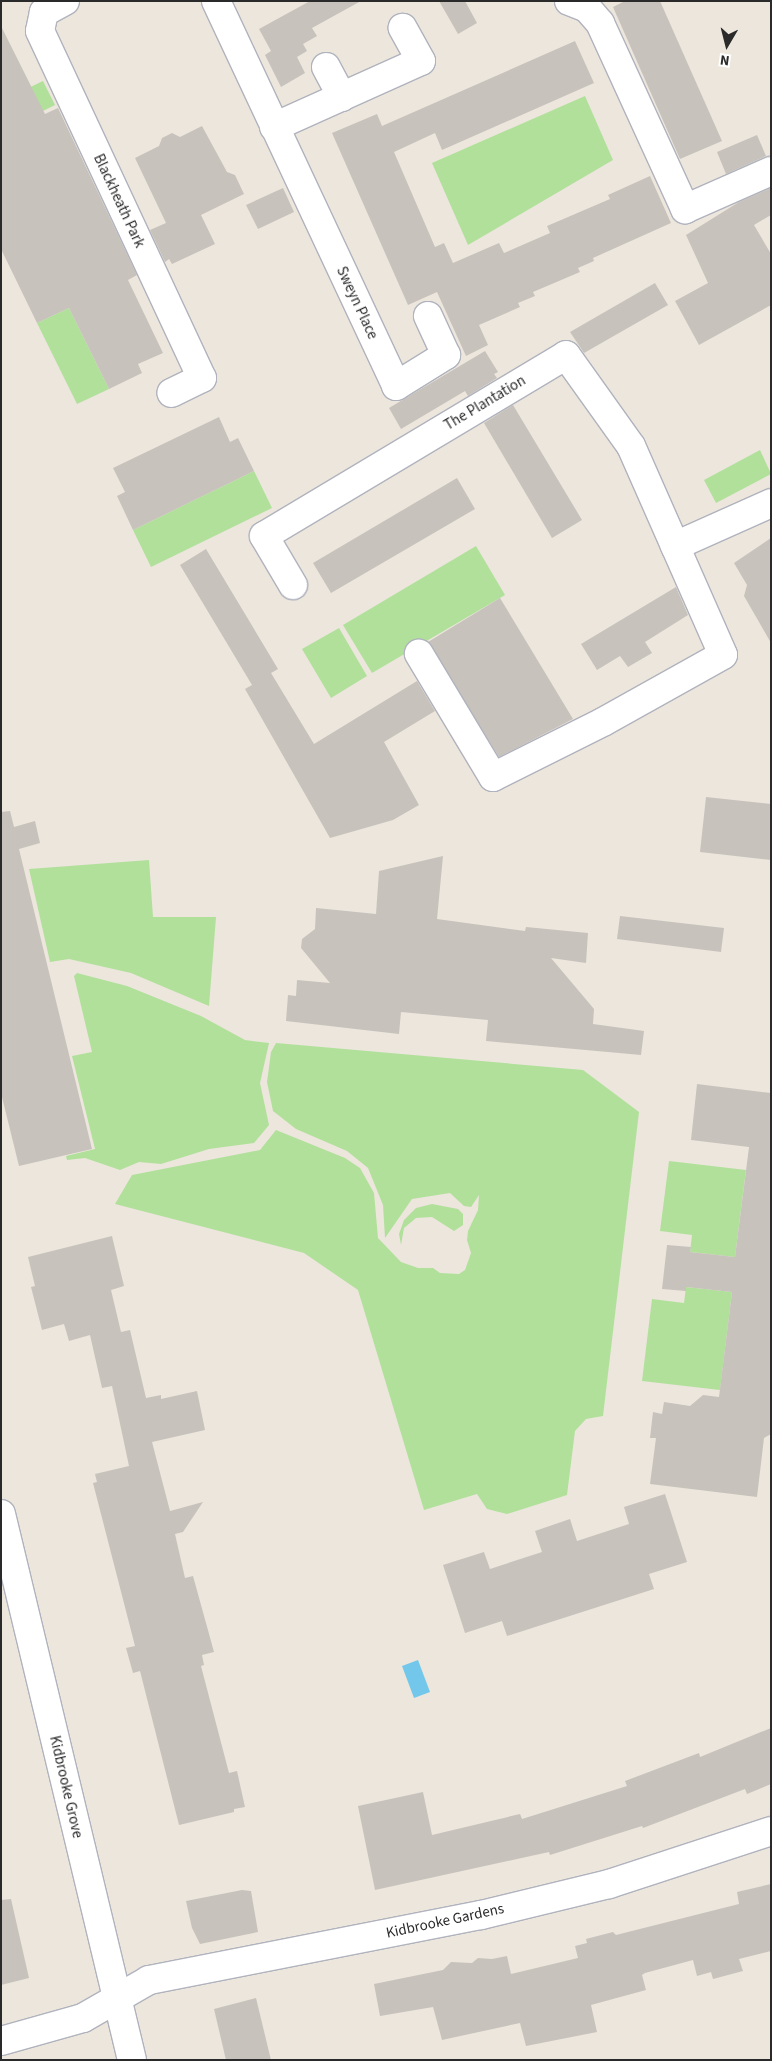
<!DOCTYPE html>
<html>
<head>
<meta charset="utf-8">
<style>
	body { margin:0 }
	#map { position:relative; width:772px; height:2061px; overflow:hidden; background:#ece6dd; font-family:"Source Sans 3",sans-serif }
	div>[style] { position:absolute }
	.green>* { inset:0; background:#b1e09b }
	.water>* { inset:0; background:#73c7ea }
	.building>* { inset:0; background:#c7c2bc }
	.roads { filter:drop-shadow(1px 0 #b0b3bd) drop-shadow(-1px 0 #b0b3bd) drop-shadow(0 1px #b0b3bd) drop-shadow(0 -1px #b0b3bd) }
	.street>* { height:28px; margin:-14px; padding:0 14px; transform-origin:14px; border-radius:14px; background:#fff }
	span { translate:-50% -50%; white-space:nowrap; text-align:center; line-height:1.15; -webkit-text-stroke:4px #fff; paint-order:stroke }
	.street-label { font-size:15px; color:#2a2a2a }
	.frame { position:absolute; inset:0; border:2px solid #2a2a2a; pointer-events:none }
	.north { position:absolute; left:702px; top:20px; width:50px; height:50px; -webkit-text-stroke:4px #fff; paint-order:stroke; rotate:188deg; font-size:14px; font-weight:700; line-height:20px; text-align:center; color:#2a2a2a }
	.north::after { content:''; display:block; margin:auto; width:18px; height:22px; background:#2a2a2a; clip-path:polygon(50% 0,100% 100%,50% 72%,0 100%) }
</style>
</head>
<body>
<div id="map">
	<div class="green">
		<div style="clip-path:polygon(43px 81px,55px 105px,1px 132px,1px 101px)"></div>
		<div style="clip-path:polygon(585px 96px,613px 160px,468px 245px,432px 163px)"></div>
		<div style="clip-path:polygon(69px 308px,109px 389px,77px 404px,37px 323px)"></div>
		<div style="clip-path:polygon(760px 450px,771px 474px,716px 503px,704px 480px)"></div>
		<div style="clip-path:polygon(254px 471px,272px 508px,151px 567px,133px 530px)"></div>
		<div style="clip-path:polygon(476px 546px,505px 595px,372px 673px,343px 625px)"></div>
		<div style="clip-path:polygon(339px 628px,367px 676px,331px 698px,302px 649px)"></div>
		<div style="clip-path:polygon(149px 860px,153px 917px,216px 917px,209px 1006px,131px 973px,69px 959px,50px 962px,29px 869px)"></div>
		<div style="clip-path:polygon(77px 973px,127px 986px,201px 1016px,245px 1040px,269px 1043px,260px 1083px,269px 1125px,254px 1143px,209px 1149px,161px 1164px,139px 1162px,120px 1170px,85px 1158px,67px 1160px,66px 1156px,95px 1149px,72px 1056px,92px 1052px,74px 976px)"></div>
		<div style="clip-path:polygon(276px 1043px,583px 1070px,639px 1112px,603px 1416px,586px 1419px,575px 1431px,567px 1495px,507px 1514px,487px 1509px,477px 1494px,424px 1510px,358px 1290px,304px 1253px,115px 1204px,132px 1175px,260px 1150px,276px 1130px,345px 1158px,360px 1168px,374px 1193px,378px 1238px,401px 1262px,418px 1268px,433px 1268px,440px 1273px,459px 1274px,465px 1270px,471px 1253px,467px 1240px,468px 1231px,478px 1210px,479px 1195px,471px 1207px,464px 1206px,450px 1193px,412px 1199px,385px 1238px,383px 1205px,368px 1168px,347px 1151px,296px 1129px,273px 1111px,267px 1082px,271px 1052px)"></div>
		<div style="clip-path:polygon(669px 1161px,746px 1170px,735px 1257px,690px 1252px,692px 1235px,660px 1231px)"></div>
		<div style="clip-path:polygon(432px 1204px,458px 1209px,463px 1214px,463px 1225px,454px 1231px,432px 1217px,416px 1218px,404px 1228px,401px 1245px,399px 1234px,404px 1220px,416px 1208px)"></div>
		<div style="clip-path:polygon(686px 1287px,732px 1292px,720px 1390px,642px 1381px,652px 1299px,684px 1303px)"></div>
	</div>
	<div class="water">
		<div style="clip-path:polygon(418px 1660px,430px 1692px,414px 1698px,402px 1666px)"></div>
	</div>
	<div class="building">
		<div style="clip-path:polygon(310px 1px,361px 1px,312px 28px,317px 36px,303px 44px,307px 51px,297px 57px,305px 73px,281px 87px,265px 55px,271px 51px,259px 29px)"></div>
		<div style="clip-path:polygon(439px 1px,465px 1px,477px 23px,458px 34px)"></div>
		<div style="clip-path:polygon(625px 1px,660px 1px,722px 141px,680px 159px,613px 7px)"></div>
		<div style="clip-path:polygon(1px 26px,45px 114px,58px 108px,137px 275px,128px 280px,163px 353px,138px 364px,142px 373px,109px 389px,69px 308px,37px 323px,1px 249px)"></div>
		<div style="clip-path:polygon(575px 41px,594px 83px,442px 150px,435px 133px,394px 152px,435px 247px,444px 243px,453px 263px,499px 243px,504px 253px,550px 233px,547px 226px,610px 199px,608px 195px,650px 176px,671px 223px,593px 258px,594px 261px,578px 268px,580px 272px,533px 292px,535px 296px,518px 303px,520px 307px,479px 325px,488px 345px,466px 356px,437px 292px,408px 305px,332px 133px,377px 114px,382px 126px)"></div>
		<div style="clip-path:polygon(202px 126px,227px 172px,235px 175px,244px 194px,201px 215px,215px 244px,172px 264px,169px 259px,165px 262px,150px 230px,166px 223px,135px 158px,159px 146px,162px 138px,172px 133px,180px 137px)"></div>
		<div style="clip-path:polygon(757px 135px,766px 156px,726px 174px,717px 152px)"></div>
		<div style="clip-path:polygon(283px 188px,294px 212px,258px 229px,246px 205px)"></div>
		<div style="clip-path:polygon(771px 188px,771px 215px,754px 225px,771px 254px,771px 305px,699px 345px,675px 301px,708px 283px,686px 235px,739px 202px)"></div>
		<div style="clip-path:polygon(655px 283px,668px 305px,584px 353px,570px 332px)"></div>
		<div style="clip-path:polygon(485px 351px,498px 372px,494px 374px,497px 378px,468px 396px,465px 391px,401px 429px,389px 408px)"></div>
		<div style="clip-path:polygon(513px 405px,582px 520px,552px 538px,484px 423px)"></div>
		<div style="clip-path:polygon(219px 417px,230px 442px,238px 438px,254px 471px,133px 530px,117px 496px,125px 492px,113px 468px)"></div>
		<div style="clip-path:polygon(457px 478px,475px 509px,331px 593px,313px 563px)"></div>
		<div style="clip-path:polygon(771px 538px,771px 643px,744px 596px,747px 585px,734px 563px)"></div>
		<div style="clip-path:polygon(206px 549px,278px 669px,271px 673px,314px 744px,417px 681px,435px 711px,384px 742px,419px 805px,393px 820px,330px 838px,245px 689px,252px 685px,180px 565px)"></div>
		<div style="clip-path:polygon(676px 587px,688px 615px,645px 642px,652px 653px,628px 667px,620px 656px,597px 670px,581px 644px)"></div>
		<div style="clip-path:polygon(500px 598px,573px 719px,499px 757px,428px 642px)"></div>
		<div style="clip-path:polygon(706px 797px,771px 804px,771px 860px,700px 852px)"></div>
		<div style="clip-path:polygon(10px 811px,14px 827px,35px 821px,40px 843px,19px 849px,92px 1149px,19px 1166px,1px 1093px,1px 812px)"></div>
		<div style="clip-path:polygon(443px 856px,437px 919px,525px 931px,526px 927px,588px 933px,586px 963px,551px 958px,594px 1009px,593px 1024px,644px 1031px,641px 1055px,486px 1041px,488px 1020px,401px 1012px,399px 1034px,286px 1021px,288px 995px,296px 996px,297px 980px,330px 983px,301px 948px,302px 939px,315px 929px,316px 908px,376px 914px,379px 871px)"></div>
		<div style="clip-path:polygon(620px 916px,724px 928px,721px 952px,617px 939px)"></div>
		<div style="clip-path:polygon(697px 1084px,771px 1093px,771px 1434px,764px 1438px,757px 1497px,650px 1484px,656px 1438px,650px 1438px,653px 1412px,662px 1414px,664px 1402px,690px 1406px,703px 1395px,719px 1397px,732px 1292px,686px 1287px,686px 1291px,662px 1289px,667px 1245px,691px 1247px,690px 1252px,735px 1257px,749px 1147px,691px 1140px)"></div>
		<div style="clip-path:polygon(112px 1236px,124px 1286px,111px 1290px,121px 1332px,130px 1330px,146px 1398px,161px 1395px,161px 1399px,197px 1391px,205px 1430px,152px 1442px,170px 1511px,203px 1502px,183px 1532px,175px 1534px,185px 1578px,193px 1576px,206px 1623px,214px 1652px,202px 1655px,204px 1665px,201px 1666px,229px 1773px,237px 1771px,245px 1807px,234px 1809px,234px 1812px,179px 1825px,140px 1671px,133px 1673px,126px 1648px,135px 1646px,93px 1483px,97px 1482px,95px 1474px,129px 1466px,112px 1386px,102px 1388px,90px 1335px,69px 1341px,64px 1324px,42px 1330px,31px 1287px,35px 1286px,28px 1257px)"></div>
		<div style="clip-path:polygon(665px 1494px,687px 1562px,649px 1574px,654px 1589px,507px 1636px,502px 1621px,465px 1633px,443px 1565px,484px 1552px,490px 1569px,542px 1552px,535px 1531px,570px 1519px,577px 1541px,629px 1524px,624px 1507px)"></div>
		<div style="clip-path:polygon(771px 1728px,771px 1784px,747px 1794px,745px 1789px,643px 1828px,642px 1826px,550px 1855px,549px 1852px,375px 1890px,358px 1806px,423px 1792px,432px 1835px,520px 1814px,522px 1819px,627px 1786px,625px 1781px,699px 1753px,700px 1757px)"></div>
		<div style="clip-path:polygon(771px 1884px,771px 1951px,739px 1959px,743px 1971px,713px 1979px,711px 1972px,697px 1976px,693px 1960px,645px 1973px,642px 1975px,646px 1990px,591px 2005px,597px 2032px,526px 2046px,520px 2023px,442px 2040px,433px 2007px,380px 2016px,374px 1984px,443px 1970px,451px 1962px,472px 1963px,478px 1958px,492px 1959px,507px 1956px,511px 1974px,578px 1958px,575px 1946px,587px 1943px,586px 1939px,613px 1932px,616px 1935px,739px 1904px,737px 1892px)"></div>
		<div style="clip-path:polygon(242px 1890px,251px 1891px,258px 1932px,200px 1944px,192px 1928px,186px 1901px)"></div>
		<div style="clip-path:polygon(11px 1899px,29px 1978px,1px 1985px,1px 1900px)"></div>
		<div style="clip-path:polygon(256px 1998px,271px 2060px,226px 2060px,214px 2009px)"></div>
	</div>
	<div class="roads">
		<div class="street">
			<div style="left:65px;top:1px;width:24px;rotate:152deg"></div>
			<div style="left:44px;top:12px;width:19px;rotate:102deg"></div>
			<div style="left:40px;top:31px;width:383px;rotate:65deg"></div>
			<div style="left:202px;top:378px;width:34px;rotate:154deg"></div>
			<div style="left:216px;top:1px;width:425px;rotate:64.9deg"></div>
			<div style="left:396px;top:386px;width:59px;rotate:-31.8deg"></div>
			<div style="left:446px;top:355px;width:43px;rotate:-114.8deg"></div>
			<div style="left:569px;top:1px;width:19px;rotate:21deg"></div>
			<div style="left:587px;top:8px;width:20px;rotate:49deg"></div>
			<div style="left:600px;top:23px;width:205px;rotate:65.4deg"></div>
			<div style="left:685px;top:209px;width:94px;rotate:-23.8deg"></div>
			<div style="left:326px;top:67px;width:34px;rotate:62deg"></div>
			<div style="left:274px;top:127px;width:161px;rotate:-24.2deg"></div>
			<div style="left:421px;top:61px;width:38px;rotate:-119deg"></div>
			<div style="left:675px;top:546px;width:105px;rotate:-24.1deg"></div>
			<div style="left:293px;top:585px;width:57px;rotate:-120.6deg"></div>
			<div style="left:264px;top:536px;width:352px;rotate:-30.9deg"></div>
			<div style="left:566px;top:355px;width:112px;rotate:54.5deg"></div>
			<div style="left:631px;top:446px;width:228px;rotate:66.2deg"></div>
			<div style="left:723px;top:655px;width:137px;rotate:150.8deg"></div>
			<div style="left:603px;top:722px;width:123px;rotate:153.4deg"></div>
			<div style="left:493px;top:777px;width:144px;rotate:-121deg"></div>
			<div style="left:1px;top:1514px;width:561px;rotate:76.51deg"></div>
			<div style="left:1px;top:2041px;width:85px;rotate:-15.7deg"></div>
			<div style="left:83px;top:2018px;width:76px;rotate:-29.9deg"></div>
			<div style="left:149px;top:1980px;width:338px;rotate:-11.1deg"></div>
			<div style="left:481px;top:1915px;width:132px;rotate:-13.6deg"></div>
			<div style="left:609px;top:1884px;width:170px;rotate:-18.1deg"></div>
		</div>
	</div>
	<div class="street-label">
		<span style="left:119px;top:201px;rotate:65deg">Blackheath Park</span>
		<span style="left:357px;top:303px;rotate:65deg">Sweyn Place</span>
		<span style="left:485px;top:403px;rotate:-31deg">The Plantation</span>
		<span style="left:66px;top:1787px;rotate:77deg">Kidbrooke Grove</span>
		<span style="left:445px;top:1921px;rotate:-12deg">Kidbrooke Gardens</span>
	</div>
	<div class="frame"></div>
	<div class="north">N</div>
</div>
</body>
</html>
